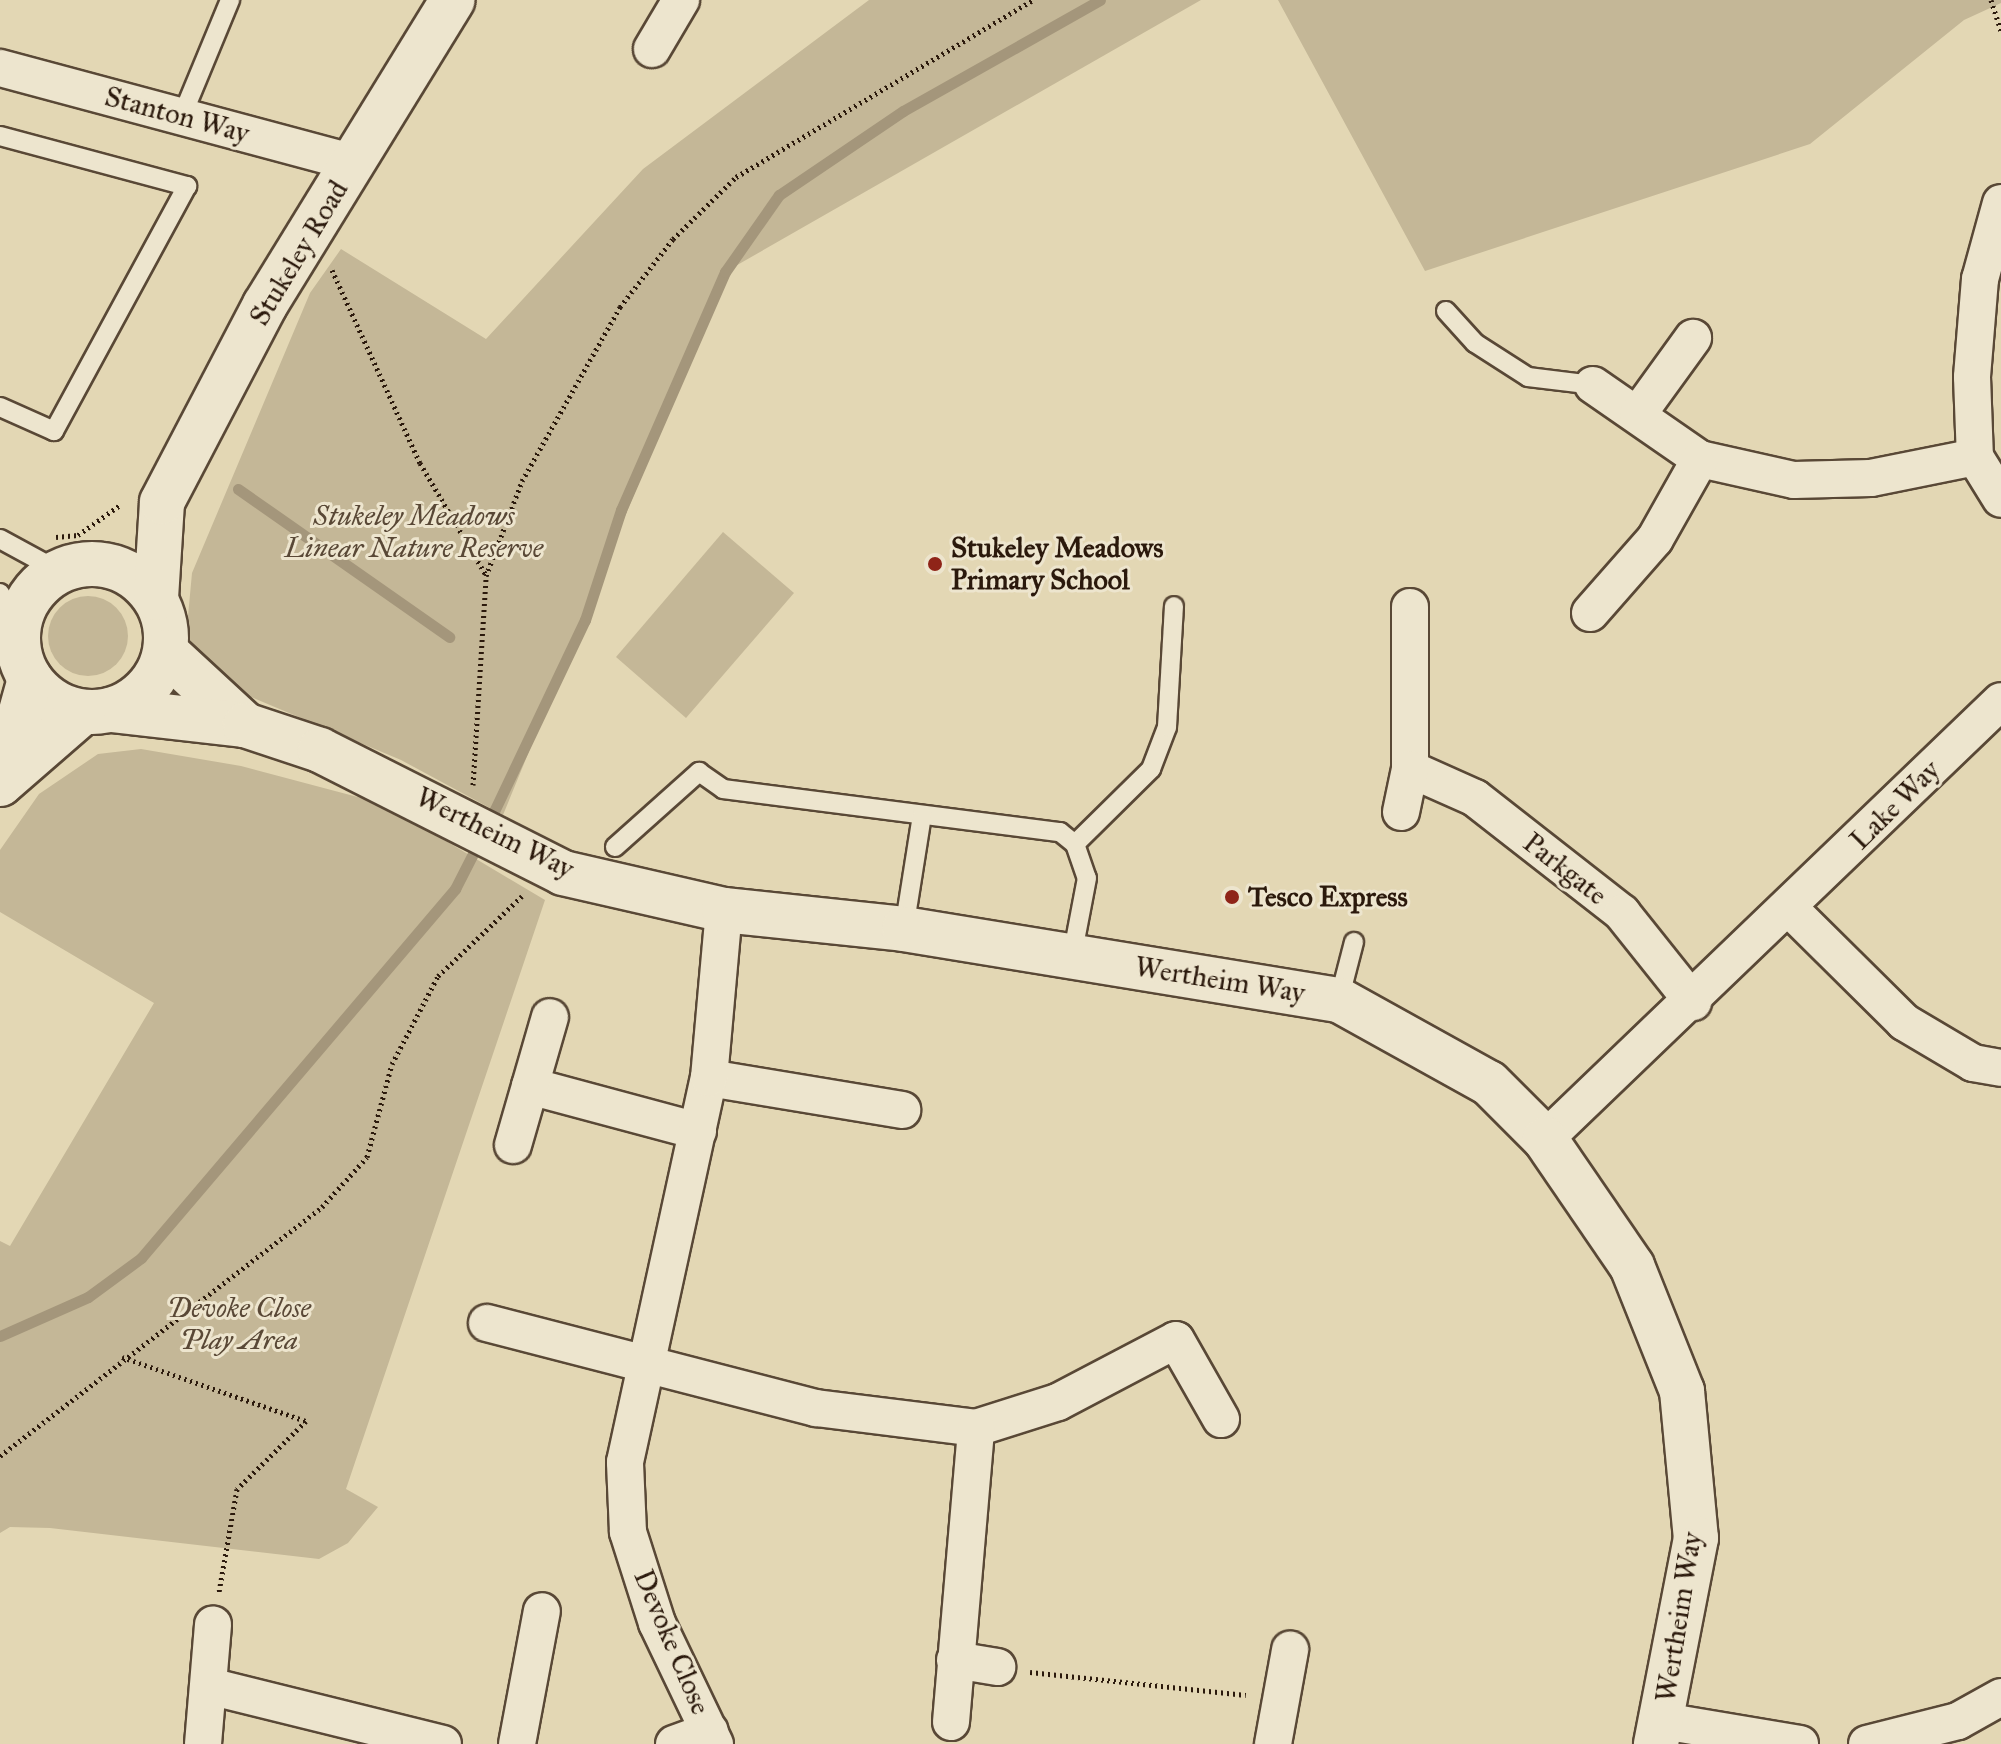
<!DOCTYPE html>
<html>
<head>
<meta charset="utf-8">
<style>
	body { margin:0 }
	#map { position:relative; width:2001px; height:1744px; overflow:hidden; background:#e3d7b4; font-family:"IM FELL Great Primer",serif }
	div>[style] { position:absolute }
	.green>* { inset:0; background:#c4b797 }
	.round { border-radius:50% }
	.stream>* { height:11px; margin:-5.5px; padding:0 5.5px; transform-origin:5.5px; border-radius:5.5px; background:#a4967b }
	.path>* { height:5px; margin-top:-2.5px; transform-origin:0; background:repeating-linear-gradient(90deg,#2b190c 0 2px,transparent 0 6px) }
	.roads { filter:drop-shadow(2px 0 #594836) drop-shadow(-2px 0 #594836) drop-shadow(0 2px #594836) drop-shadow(0 -2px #594836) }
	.lane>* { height:18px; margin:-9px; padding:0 9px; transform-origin:9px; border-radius:9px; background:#ede5ce }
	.street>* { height:36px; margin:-18px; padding:0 18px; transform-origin:18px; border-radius:18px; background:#ede5ce }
	.secondary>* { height:44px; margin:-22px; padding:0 22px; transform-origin:22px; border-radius:22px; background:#ede5ce }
	.secondary>.ring { margin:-22px; padding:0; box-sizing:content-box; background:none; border:44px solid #ede5ce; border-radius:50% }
	.dots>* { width:22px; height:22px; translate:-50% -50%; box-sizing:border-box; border:4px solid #ede5ce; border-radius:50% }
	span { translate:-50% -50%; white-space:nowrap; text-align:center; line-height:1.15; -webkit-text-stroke:6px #ede5ce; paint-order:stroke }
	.street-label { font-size:28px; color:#2b190c }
	.park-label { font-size:28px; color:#594836; font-style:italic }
	.poi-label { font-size:28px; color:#2b190c; font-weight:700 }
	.left { translate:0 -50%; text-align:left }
</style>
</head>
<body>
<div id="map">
	<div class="green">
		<div style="clip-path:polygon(869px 0,1201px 0,725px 272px,503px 815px,401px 760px,220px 684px,186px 638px,192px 573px,310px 293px,341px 249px,486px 339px,643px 169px)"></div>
		<div style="clip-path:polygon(1278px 0,2001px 0,2001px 3px,1964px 20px,1810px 144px,1425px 271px)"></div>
		<div style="clip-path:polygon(723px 532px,794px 593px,686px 718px,616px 657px)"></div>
		<div class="round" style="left:48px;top:596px;width:80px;height:80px"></div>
		<div style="clip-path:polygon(141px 749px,241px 766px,384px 804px,545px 900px,346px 1489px,378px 1507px,348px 1543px,319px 1559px,50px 1528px,10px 1527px,0 1533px,0 1241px,10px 1246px,154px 1003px,0 912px,0 850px,39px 794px,98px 754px)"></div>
	</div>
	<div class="stream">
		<div style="left:238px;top:489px;width:258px;rotate:35deg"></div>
		<div style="left:488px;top:824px;width:226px;rotate:-64.6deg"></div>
		<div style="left:585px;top:620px;width:116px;rotate:-71.9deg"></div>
		<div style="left:621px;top:510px;width:260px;rotate:-66.4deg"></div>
		<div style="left:725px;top:272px;width:94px;rotate:-55deg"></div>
		<div style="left:779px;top:195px;width:150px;rotate:-34.1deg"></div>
		<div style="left:903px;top:111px;width:226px;rotate:-29.4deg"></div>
		<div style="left:0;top:1336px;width:96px;rotate:-23.9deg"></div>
		<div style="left:88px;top:1297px;width:66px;rotate:-36.3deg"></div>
		<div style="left:141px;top:1258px;width:485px;rotate:-49.6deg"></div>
		<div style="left:455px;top:889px;width:55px;rotate:-63deg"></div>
	</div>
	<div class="path">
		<div style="left:1991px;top:0;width:33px;rotate:72deg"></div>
		<div style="left:332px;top:270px;width:212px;rotate:65.5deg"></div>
		<div style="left:420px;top:463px;width:130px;rotate:59.5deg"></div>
		<div style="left:56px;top:537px;width:22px;rotate:-5deg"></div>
		<div style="left:78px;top:535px;width:52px;rotate:-35.5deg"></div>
		<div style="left:473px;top:785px;width:209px;rotate:-86.4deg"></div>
		<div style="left:486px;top:576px;width:102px;rotate:-69.2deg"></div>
		<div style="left:522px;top:481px;width:200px;rotate:-60.6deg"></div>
		<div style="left:620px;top:307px;width:86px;rotate:-52.1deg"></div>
		<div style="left:673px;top:239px;width:88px;rotate:-44.5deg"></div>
		<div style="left:736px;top:177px;width:346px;rotate:-30.8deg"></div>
		<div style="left:122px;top:1357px;width:195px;rotate:19.2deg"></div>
		<div style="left:306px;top:1421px;width:97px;rotate:135.4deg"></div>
		<div style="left:237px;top:1489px;width:105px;rotate:99.9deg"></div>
		<div style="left:0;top:1456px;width:407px;rotate:-37.7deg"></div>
		<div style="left:322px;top:1207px;width:67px;rotate:-48deg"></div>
		<div style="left:367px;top:1157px;width:96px;rotate:-75deg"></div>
		<div style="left:392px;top:1064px;width:99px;rotate:-62.4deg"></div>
		<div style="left:438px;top:976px;width:116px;rotate:-43.6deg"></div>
		<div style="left:1030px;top:1672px;width:217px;rotate:6.1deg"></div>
	</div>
	<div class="roads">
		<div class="lane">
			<div style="left:182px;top:116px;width:126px;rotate:-67.5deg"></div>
			<div style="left:0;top:136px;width:194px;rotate:15deg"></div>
			<div style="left:187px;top:186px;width:279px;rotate:118.5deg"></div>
			<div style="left:54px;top:431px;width:59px;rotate:-156deg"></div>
			<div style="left:1446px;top:311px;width:43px;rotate:47.8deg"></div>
			<div style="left:1475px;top:343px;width:63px;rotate:32.7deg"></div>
			<div style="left:1528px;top:377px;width:65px;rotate:7deg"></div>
			<div style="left:0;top:539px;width:67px;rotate:28.5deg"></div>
			<div style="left:0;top:593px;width:39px;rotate:63deg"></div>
			<div style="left:1075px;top:844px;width:107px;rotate:-44.6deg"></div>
			<div style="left:1151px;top:769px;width:45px;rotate:-69.1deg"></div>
			<div style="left:1167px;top:727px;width:121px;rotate:-86.7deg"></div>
			<div style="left:615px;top:847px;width:113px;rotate:-41.8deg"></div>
			<div style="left:699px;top:772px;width:29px;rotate:35deg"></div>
			<div style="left:723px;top:789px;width:340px;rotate:7.3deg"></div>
			<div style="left:1060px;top:832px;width:19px;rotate:39deg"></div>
			<div style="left:1075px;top:844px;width:36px;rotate:71deg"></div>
			<div style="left:1087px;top:878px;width:80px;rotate:100.8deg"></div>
			<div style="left:904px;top:929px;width:115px;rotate:-81deg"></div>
			<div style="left:1339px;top:1000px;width:60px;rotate:-75.5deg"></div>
		</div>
		<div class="street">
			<div style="left:652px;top:49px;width:57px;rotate:-59.4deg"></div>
			<div style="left:0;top:68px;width:367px;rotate:15deg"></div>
			<div style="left:2001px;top:203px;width:79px;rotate:105.4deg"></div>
			<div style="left:1980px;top:279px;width:98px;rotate:94.7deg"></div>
			<div style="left:1972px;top:377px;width:80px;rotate:87.9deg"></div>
			<div style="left:1975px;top:457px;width:49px;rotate:58.2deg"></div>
			<div style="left:1593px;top:385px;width:130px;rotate:34.7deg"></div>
			<div style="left:1700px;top:459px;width:96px;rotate:12.6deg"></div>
			<div style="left:1794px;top:480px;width:77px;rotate:-1.5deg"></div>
			<div style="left:1871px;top:478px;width:106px;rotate:-11.4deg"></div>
			<div style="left:1638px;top:414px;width:94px;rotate:-54.1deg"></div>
			<div style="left:1410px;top:607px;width:162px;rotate:90deg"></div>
			<div style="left:1410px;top:769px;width:71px;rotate:24deg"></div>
			<div style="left:1475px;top:798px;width:187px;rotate:38deg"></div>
			<div style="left:1622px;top:913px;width:114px;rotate:51.4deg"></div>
			<div style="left:1590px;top:613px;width:98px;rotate:-48.7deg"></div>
			<div style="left:1655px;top:539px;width:92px;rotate:-60.6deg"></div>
			<div style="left:1401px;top:812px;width:44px;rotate:-78.2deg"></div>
			<div style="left:1790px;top:909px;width:161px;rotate:44.7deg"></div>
			<div style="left:1904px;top:1022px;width:80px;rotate:30.7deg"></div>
			<div style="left:1973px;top:1063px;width:28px;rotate:10deg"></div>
			<div style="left:709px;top:1078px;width:196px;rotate:9.4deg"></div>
			<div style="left:530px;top:1086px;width:174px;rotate:15deg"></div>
			<div style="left:1545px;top:1139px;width:632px;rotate:-43.85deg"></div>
			<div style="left:513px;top:1145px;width:133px;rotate:-73.9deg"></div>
			<div style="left:487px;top:1323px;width:340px;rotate:14.5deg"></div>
			<div style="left:816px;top:1408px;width:161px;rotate:7.1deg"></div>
			<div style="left:976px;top:1428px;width:86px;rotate:-17.6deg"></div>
			<div style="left:1058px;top:1402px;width:133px;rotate:-27.7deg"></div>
			<div style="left:1176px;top:1340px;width:91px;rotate:60.3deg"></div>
			<div style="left:955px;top:1660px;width:43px;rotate:9.5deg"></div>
			<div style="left:209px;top:1686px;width:241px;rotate:13.9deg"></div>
			<div style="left:1663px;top:1721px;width:139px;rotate:9.5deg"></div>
			<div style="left:951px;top:1722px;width:295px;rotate:-85.1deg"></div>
			<div style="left:203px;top:1744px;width:120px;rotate:-85.2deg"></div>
			<div style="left:517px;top:1744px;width:135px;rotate:-79.4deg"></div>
			<div style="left:674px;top:1744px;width:38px;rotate:-20deg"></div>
			<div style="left:715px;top:1744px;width:134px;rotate:-115.6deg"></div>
			<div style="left:657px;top:1623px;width:96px;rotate:-107.7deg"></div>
			<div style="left:628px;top:1532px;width:70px;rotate:-92.5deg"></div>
			<div style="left:625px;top:1462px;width:393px;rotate:-77.7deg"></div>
			<div style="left:709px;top:1078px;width:169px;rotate:-84.9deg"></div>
			<div style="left:1273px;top:1744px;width:96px;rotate:-79.7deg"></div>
			<div style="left:1867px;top:1744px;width:94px;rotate:-14.2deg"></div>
			<div style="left:1958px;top:1721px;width:49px;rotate:-29.2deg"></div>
		</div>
		<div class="secondary">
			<div class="ring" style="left:18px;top:564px;width:104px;height:104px"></div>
			<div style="left:156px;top:598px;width:96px;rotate:-86.4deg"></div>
			<div style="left:162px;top:502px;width:222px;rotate:-62.4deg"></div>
			<div style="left:265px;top:305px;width:358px;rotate:-58.4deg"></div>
			<div style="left:166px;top:652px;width:108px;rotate:42.7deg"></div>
			<div style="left:111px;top:710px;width:135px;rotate:6.4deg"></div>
			<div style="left:245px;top:725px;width:79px;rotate:18.4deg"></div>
			<div style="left:320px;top:750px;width:272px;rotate:26.8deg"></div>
			<div style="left:563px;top:873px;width:165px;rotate:12.9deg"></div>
			<div style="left:724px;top:910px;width:181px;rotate:6deg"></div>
			<div style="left:904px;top:929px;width:441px;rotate:9.3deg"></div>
			<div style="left:1339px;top:1000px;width:171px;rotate:29deg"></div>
			<div style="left:1489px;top:1083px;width:79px;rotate:45deg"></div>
			<div style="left:1545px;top:1139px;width:154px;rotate:55.6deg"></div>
			<div style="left:1632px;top:1266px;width:135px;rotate:68.2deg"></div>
			<div style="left:1682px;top:1391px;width:148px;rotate:84.6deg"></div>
			<div style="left:1696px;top:1538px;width:210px;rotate:101deg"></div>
			<div style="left:1px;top:783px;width:108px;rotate:-74.4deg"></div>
			<div style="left:0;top:784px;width:110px;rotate:-40.9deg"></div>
		</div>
	</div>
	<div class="dots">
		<div style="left:935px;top:564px;background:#8f2418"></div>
		<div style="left:1232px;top:897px;background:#8f2418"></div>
	</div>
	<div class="street-label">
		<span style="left:177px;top:115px;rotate:15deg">Stanton Way</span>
		<span style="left:299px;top:253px;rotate:-59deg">Stukeley Road</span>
		<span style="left:1895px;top:805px;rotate:-45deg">Lake Way</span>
		<span style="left:495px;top:833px;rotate:26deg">Wertheim Way</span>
		<span style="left:1565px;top:869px;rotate:38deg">Parkgate</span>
		<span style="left:1220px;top:980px;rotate:9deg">Wertheim Way</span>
		<span style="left:1679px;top:1617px;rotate:-81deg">Wertheim Way</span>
		<span style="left:672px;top:1642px;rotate:67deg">Devoke Close</span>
	</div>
	<div class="park-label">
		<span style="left:414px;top:532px">Stukeley Meadows<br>Linear Nature Reserve</span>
		<span style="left:239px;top:1324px">Devoke Close<br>Play Area</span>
	</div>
	<div class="poi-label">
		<span class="left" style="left:951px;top:564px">Stukeley Meadows<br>Primary School</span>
		<span class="left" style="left:1248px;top:897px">Tesco Express</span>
	</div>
</div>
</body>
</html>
